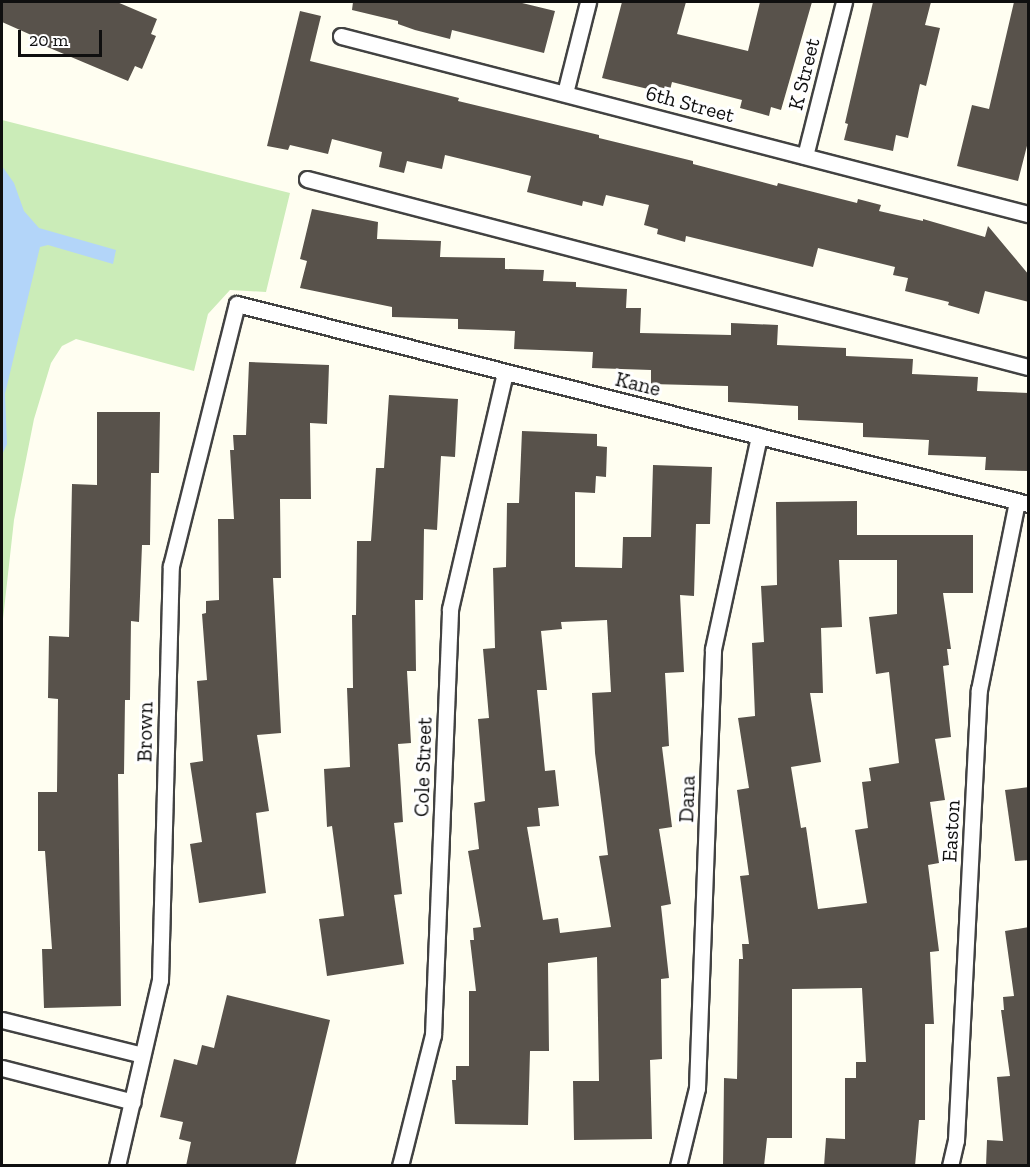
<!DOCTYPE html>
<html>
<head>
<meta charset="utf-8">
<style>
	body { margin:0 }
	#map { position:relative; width:1030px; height:1167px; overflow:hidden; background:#fffef1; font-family:"Zilla Slab",serif }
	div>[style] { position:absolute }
	.green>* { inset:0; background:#cbecb8 }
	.water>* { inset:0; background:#b3d5f9 }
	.building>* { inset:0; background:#58524b }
	.roads { filter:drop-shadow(2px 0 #424242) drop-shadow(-2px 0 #424242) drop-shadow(0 2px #424242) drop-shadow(0 -2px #424242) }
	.lane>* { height:15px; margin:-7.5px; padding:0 7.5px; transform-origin:7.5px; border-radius:7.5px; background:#fff }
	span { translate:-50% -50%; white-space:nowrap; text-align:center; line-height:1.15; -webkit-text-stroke:6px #fff; paint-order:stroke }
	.street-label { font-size:21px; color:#0f0f0f }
	.frame { position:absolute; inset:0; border:3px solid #0f0f0f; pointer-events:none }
	.scale { position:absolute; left:18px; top:30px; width:84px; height:27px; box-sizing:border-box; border:3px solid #0f0f0f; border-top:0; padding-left:8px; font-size:18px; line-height:21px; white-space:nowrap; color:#0f0f0f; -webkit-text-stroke:4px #fff; paint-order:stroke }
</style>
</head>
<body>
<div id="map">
	<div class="green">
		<div style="clip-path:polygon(2px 120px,290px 193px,266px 292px,230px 290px,208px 314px,194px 371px,76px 339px,62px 346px,51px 363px,34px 419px,14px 520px,2px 628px)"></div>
	</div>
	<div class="water">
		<div style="clip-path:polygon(2px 166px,14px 183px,24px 211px,39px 228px,116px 250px,113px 264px,48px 245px,40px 247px,5px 394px,7px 444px,2px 455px)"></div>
	</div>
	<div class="building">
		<div style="clip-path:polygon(2px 2px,117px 2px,157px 19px,151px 34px,156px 36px,142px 69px,135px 66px,128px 81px,45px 46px,47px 42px,2px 22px)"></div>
		<div style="clip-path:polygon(353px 2px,518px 2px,555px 11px,544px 53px,452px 30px,450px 39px,415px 30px,398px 24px,398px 21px,352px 10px)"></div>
		<div style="clip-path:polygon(622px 2px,686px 2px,677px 34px,748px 51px,760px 2px,812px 2px,781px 110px,771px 107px,769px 116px,740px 108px,742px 100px,672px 82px,669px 94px,602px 78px)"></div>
		<div style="clip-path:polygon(873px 2px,931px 2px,925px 25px,940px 28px,926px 86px,920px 84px,908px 138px,896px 135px,893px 151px,844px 140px,848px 124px,845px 123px)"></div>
		<div style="clip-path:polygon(1014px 2px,1029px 2px,1029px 138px,1018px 181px,957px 166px,972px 105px,989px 109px)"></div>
		<div style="clip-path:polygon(300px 11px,321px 16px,310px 61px,459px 98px,458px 101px,599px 135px,599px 138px,693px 161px,693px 164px,777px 186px,778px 183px,857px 203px,858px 199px,881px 205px,879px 211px,923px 221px,923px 219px,985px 237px,988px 226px,1029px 275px,1029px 302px,985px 291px,979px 314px,948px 305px,949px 302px,905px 291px,908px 278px,893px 275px,895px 267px,818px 248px,813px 267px,686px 236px,685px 242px,657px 234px,658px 229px,644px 225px,649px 205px,606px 195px,603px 206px,583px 201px,582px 206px,527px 192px,531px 176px,445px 155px,442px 169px,407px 161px,404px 173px,379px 167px,382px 152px,332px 139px,328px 154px,290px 145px,288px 150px,267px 146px)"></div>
		<div style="clip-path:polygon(312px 209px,378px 222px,377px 239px,441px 241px,440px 257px,505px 258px,505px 269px,544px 270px,543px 281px,576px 282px,576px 287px,627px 289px,626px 308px,641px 308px,640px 333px,731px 335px,731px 323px,778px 325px,777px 345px,846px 348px,846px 356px,913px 359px,912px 374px,978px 377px,977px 391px,1029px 393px,1029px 471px,985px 470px,986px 457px,928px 455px,929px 440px,863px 437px,863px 423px,798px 420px,798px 406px,728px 402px,728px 386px,651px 384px,651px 370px,592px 368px,593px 352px,514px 349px,515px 331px,458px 329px,458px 319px,392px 317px,392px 307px,300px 288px,307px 261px,300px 259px)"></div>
		<div style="clip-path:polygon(249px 362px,329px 365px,327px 424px,310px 423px,311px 499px,280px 499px,281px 578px,273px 578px,281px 733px,257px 735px,269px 811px,256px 813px,266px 893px,199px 903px,190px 844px,202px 842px,190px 763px,203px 761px,197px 681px,207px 680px,202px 614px,206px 613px,206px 601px,219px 600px,218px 519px,234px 519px,230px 450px,234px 450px,233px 435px,246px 435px)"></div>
		<div style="clip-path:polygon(389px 395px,458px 399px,455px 457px,441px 456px,437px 530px,424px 529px,423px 600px,415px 600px,416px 671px,407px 671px,411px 743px,398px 744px,403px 822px,394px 823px,402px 894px,394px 895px,404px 964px,327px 976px,319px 919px,344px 916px,332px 826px,327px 827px,324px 769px,350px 767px,347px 688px,353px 688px,352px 615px,356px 615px,357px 541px,371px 541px,376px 468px,384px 468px)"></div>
		<div style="clip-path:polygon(97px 412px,160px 412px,159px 473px,151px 473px,150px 545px,142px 545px,139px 622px,131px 621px,130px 700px,125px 700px,124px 774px,118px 774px,121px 1006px,44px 1008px,42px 949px,52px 949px,45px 851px,38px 851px,38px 792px,57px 792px,58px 699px,48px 698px,49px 636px,69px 637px,72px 484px,97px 485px)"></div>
		<div style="clip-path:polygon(evenodd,522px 431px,597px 434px,597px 446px,607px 447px,606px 477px,596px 476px,595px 493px,575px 492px,575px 567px,622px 568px,623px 537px,651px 537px,653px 465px,712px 467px,710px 524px,696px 524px,694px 596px,680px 595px,684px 672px,665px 673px,669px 746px,662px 747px,672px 827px,659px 829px,671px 904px,661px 906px,669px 978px,661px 979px,662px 1059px,650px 1060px,652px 1139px,574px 1140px,573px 1081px,599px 1081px,597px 957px,548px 963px,549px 1051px,530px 1051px,528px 1125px,455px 1124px,452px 1080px,456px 1080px,456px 1066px,469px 1066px,469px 991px,476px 991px,470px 940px,474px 940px,473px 928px,481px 927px,468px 851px,479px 849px,474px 803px,485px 801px,478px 719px,489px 718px,483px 649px,495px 648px,493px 568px,506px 567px,507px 503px,519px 503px,522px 431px,607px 620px,611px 692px,592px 693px,595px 753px,608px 855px,599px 856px,611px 927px,560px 933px,558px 918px,543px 920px,527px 827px,540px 826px,538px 808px,559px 806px,555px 770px,545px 771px,537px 690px,547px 690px,541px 631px,562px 629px,561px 622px,607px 620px)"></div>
		<div style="clip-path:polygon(evenodd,857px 501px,857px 535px,973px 535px,973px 593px,943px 593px,951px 649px,947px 649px,949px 665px,943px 666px,951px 737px,935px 739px,945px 800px,930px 802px,939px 863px,928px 865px,939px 951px,930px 952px,934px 1024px,925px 1024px,925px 1120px,919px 1120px,915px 1166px,824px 1166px,826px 1138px,845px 1139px,845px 1078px,856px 1078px,856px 1062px,866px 1062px,862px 988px,792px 989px,792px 1138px,767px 1138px,764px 1166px,723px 1166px,724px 1078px,737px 1079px,739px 959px,743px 959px,742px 944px,749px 944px,740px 876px,749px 875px,737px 790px,749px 788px,738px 718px,755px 716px,752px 643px,764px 642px,761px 586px,777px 585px,776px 502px,857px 501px,839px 560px,897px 560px,897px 614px,869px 617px,876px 674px,889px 672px,899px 763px,869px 768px,871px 781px,862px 782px,868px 828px,855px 830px,867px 903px,818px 909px,806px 827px,801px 828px,791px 767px,821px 762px,810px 693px,823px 693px,821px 628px,842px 627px,839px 560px)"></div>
		<div style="clip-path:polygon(1029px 787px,1029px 860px,1015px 861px,1005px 790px)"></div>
		<div style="clip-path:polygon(1029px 927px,1029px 1166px,986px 1166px,987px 1140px,1003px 1141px,997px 1077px,1010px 1076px,1001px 1010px,1004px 1010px,1003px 997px,1014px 996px,1005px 931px)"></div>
		<div style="clip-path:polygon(227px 995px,330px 1020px,295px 1166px,186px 1166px,191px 1142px,179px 1139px,183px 1122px,160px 1117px,174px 1059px,197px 1065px,202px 1045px,214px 1048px)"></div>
	</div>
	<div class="roads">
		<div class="lane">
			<div style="left:341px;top:36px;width:710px;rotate:14.53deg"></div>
			<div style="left:565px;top:93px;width:94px;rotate:-75.8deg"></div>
			<div style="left:805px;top:156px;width:159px;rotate:-75.8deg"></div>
			<div style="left:307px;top:179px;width:745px;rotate:14.61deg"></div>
			<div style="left:2px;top:1020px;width:144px;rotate:14deg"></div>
			<div style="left:2px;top:1068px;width:135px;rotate:14.5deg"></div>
			<div style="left:117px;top:1166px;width:191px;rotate:-77deg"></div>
			<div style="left:160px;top:980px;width:414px;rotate:-88.5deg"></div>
			<div style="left:171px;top:566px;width:270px;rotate:-75.9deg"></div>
			<div style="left:237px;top:304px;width:816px;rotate:14.19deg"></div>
			<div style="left:400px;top:1166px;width:135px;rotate:-75.9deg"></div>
			<div style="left:433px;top:1035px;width:426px;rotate:-87.7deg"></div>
			<div style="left:450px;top:609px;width:243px;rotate:-76.9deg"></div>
			<div style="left:678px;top:1166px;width:80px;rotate:-76.3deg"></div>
			<div style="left:697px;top:1088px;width:439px;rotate:-87.9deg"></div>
			<div style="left:713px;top:649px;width:218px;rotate:-77.8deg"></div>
			<div style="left:950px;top:1166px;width:27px;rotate:-77deg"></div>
			<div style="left:956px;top:1140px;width:451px;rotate:-87.1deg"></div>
			<div style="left:979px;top:690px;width:192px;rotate:-78.6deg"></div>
		</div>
	</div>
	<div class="street-label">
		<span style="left:804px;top:74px;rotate:-76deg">K Street</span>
		<span style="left:690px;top:104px;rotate:15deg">6th Street</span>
		<span style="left:638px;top:384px;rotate:14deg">Kane</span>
		<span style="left:145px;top:732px;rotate:-89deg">Brown</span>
		<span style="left:423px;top:767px;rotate:-88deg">Cole Street</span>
		<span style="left:687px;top:799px;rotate:-88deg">Dana</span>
		<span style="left:951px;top:831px;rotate:-87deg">Easton</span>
	</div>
	<div class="frame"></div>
	<div class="scale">20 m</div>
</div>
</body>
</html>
